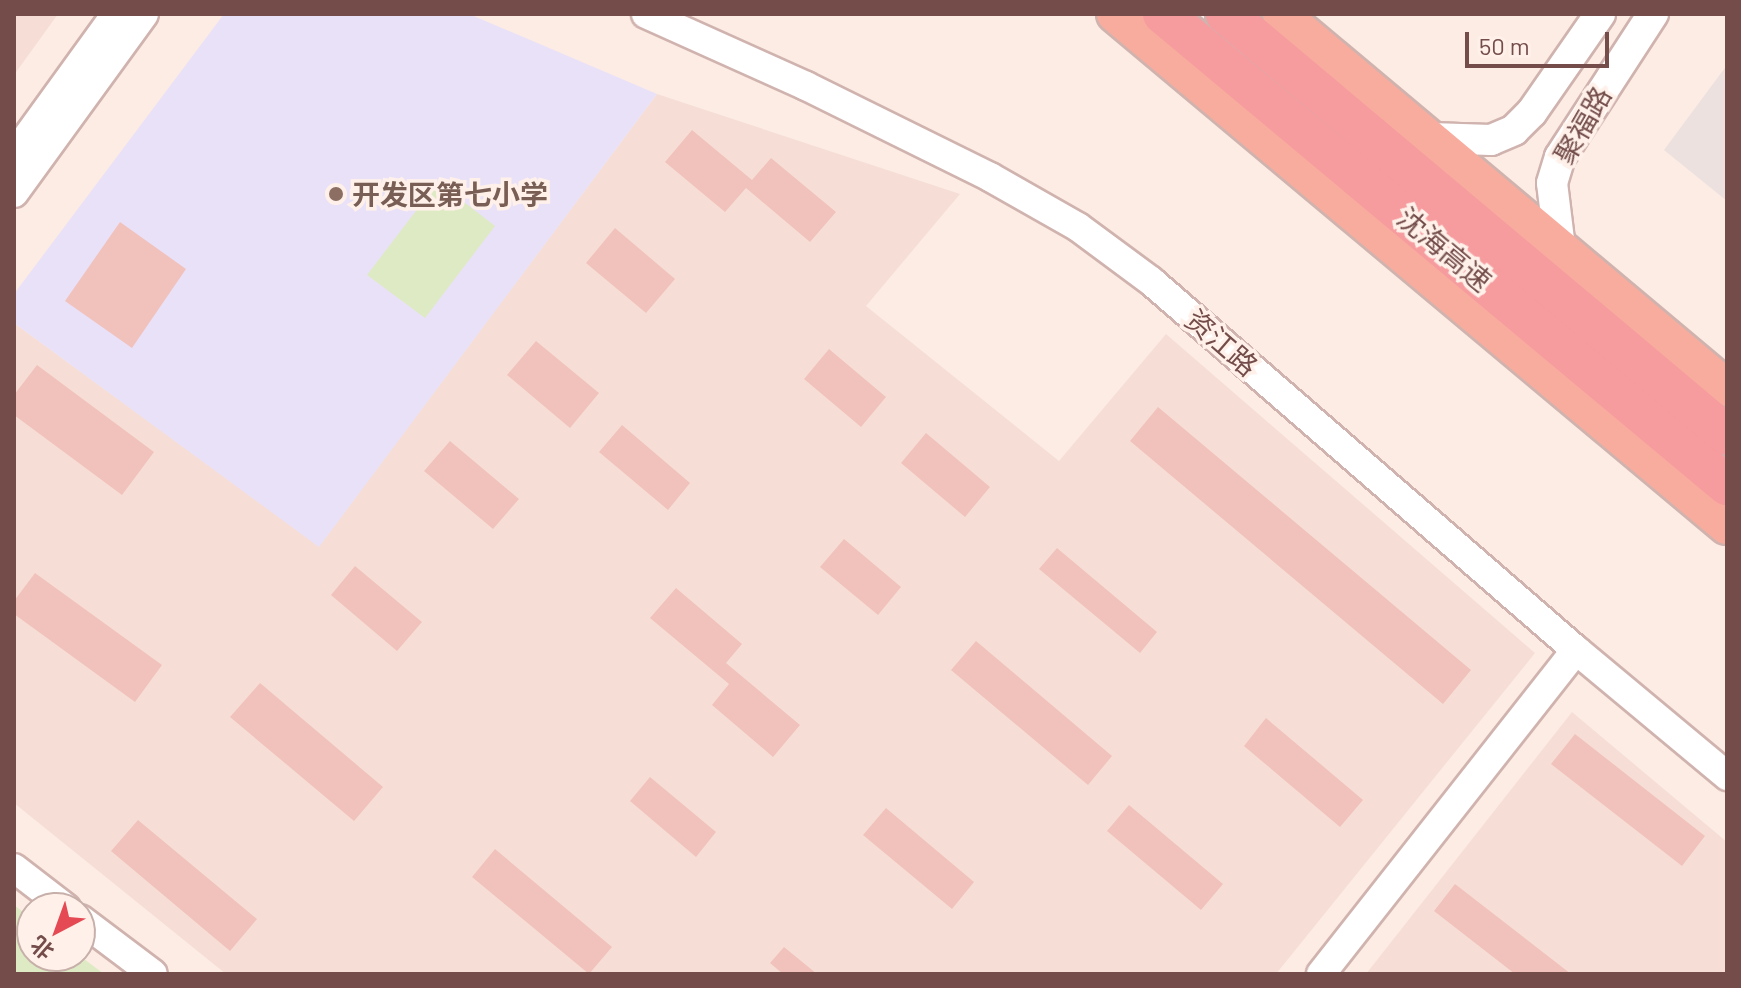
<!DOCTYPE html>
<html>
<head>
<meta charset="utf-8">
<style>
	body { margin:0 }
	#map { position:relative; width:1741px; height:988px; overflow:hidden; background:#fcece4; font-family:Barlow,"Noto Sans SC",sans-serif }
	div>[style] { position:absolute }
	.residential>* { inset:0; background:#f6ded6 }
	.industrial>* { inset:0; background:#ece1df }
	.education>* { inset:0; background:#e9e1f8 }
	.green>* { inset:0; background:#deeac3 }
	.building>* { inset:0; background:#f1c2bc }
	.roads { filter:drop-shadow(2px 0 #d0b3ae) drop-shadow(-2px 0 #d0b3ae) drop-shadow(0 2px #d0b3ae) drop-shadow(0 -2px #d0b3ae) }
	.tertiary>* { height:28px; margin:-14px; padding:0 14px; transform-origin:14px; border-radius:14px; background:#fff }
	.secondary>* { height:30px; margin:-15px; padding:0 15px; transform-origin:15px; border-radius:15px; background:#fff }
	.trunk>* { height:36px; margin:-18px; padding:0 18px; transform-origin:18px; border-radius:18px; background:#f8ac9e }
	.motorway>* { height:40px; margin:-20px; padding:0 20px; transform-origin:20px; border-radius:20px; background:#f69b9e }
	.dots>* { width:22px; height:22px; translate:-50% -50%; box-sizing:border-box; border:4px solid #fff1ea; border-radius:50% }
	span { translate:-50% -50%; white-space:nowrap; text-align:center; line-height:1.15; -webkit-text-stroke:7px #fff1ea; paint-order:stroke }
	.street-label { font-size:28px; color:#744d4a }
	.education-label { font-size:28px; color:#785e54; font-weight:700 }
	.left { translate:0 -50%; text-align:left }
	.frame { position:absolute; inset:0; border:16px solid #744d4a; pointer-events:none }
	.north { position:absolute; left:16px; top:892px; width:80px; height:80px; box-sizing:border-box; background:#fff1ea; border:2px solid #c7afaa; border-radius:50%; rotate:221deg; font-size:22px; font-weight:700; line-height:32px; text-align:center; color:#744d4a }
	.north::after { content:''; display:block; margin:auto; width:28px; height:36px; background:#e54a54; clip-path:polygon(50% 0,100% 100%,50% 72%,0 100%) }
	.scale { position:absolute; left:1465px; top:32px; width:144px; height:36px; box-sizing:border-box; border:4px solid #744d4a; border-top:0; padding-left:10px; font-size:24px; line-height:28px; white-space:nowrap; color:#744d4a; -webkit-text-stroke:6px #fff1ea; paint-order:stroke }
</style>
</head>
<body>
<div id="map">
	<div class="residential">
		<div style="clip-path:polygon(14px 14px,58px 14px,14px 75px)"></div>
		<div style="clip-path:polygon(657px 94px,960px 194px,866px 306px,1059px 461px,1166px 334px,1535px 653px,1276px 974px,226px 974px,14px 803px,14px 323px,319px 546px)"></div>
		<div style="clip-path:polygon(1572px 712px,1727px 842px,1727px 974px,1366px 974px)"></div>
	</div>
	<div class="industrial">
		<div style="clip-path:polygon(1727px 65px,1727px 201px,1664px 150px)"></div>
	</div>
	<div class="education">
		<div style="clip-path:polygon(224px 14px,469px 14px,657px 94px,319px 547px,14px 323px,14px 294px)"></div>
	</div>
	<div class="green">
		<div style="clip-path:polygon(438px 182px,495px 226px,425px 318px,367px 275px)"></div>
		<div style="clip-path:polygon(14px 905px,32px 919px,32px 956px,80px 956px,104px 974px,14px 974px)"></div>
	</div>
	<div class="building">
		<div style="clip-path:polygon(692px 130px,752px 180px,771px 158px,836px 212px,810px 242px,746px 188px,725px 212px,665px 162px)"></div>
		<div style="clip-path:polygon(120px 222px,186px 269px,132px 348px,65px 301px)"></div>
		<div style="clip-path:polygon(615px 228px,675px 279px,646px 313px,586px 263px)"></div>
		<div style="clip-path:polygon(536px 341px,599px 393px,570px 428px,507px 375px)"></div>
		<div style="clip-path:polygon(829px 349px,886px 397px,861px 427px,804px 379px)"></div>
		<div style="clip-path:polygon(37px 365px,154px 452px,122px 495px,14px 415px,14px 395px)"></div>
		<div style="clip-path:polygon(1158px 407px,1471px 670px,1443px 704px,1130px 441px)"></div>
		<div style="clip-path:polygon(622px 425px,690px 483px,668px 510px,599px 452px)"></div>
		<div style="clip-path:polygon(926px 433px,990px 487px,965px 517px,901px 463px)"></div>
		<div style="clip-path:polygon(450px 441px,519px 499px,493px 529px,424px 471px)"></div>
		<div style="clip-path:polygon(844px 539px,901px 587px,878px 615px,820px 567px)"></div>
		<div style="clip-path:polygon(1057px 548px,1157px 632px,1140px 653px,1039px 569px)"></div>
		<div style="clip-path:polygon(355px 566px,422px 622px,397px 651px,331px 595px)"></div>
		<div style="clip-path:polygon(35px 573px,162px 665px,135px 702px,14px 614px,14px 601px)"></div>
		<div style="clip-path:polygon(676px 588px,742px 644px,726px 663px,800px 725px,773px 757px,712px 705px,729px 684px,650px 618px)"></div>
		<div style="clip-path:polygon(976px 641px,1112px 756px,1088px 785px,951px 670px)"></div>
		<div style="clip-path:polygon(260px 683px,383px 787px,354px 821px,230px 717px)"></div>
		<div style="clip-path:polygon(1266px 718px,1363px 800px,1340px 827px,1244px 746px)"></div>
		<div style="clip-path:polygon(1575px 734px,1705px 836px,1682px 866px,1551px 764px)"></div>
		<div style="clip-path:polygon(650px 777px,716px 832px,696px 857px,630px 801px)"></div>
		<div style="clip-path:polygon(1129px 805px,1223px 884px,1201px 910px,1107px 831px)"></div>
		<div style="clip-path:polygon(886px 808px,974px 882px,952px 909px,863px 835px)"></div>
		<div style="clip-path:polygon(138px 820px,257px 919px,230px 951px,111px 851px)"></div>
		<div style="clip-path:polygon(495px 849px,612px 947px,589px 974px,472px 877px)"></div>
		<div style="clip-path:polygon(1455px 884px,1571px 974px,1515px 974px,1434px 911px)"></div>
		<div style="clip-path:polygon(784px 947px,817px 974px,783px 974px,770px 963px)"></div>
	</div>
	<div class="roads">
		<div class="tertiary">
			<div style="left:646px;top:14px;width:175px;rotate:24.2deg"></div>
			<div style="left:806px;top:86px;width:205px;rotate:26.3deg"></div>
			<div style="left:990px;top:177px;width:101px;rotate:29.6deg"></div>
			<div style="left:1078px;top:227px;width:91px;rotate:36.5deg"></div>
			<div style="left:1151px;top:281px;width:563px;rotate:40.97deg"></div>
			<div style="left:1576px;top:650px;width:197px;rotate:39.8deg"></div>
			<div style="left:14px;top:155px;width:174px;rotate:-54.1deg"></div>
			<div style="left:14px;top:193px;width:221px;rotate:-54deg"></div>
			<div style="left:14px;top:868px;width:66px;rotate:37.6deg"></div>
			<div style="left:80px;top:919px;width:91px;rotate:37deg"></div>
			<div style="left:1321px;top:974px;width:412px;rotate:-51.8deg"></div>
		</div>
		<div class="secondary">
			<div style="left:1431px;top:138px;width:60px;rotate:1.9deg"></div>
			<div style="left:1491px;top:140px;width:25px;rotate:-23deg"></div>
			<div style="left:1514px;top:130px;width:25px;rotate:-45deg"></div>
			<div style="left:1532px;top:112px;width:119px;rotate:-55.2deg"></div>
			<div style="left:1560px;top:248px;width:65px;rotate:-97deg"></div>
			<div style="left:1552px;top:183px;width:27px;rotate:-73deg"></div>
			<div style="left:1560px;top:157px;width:171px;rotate:-57deg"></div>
		</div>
		<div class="trunk">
			<div style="left:1115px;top:14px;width:798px;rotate:39.92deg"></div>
			<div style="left:1281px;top:14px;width:582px;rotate:39.98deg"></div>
		</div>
		<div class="motorway">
			<div style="left:1163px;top:14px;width:735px;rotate:39.87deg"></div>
			<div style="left:1226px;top:14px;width:654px;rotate:40.04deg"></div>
		</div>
	</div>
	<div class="dots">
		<div style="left:336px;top:194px;background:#8d6e63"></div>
	</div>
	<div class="street-label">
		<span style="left:1582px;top:125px;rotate:-60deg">聚福路</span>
		<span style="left:1445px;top:249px;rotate:40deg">沈海高速</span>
		<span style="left:1222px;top:342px;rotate:41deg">资江路</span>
	</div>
	<div class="education-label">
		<span class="left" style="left:352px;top:194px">开发区第七小学</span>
	</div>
	<div class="frame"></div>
	<div class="north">北</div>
	<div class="scale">50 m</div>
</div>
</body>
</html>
